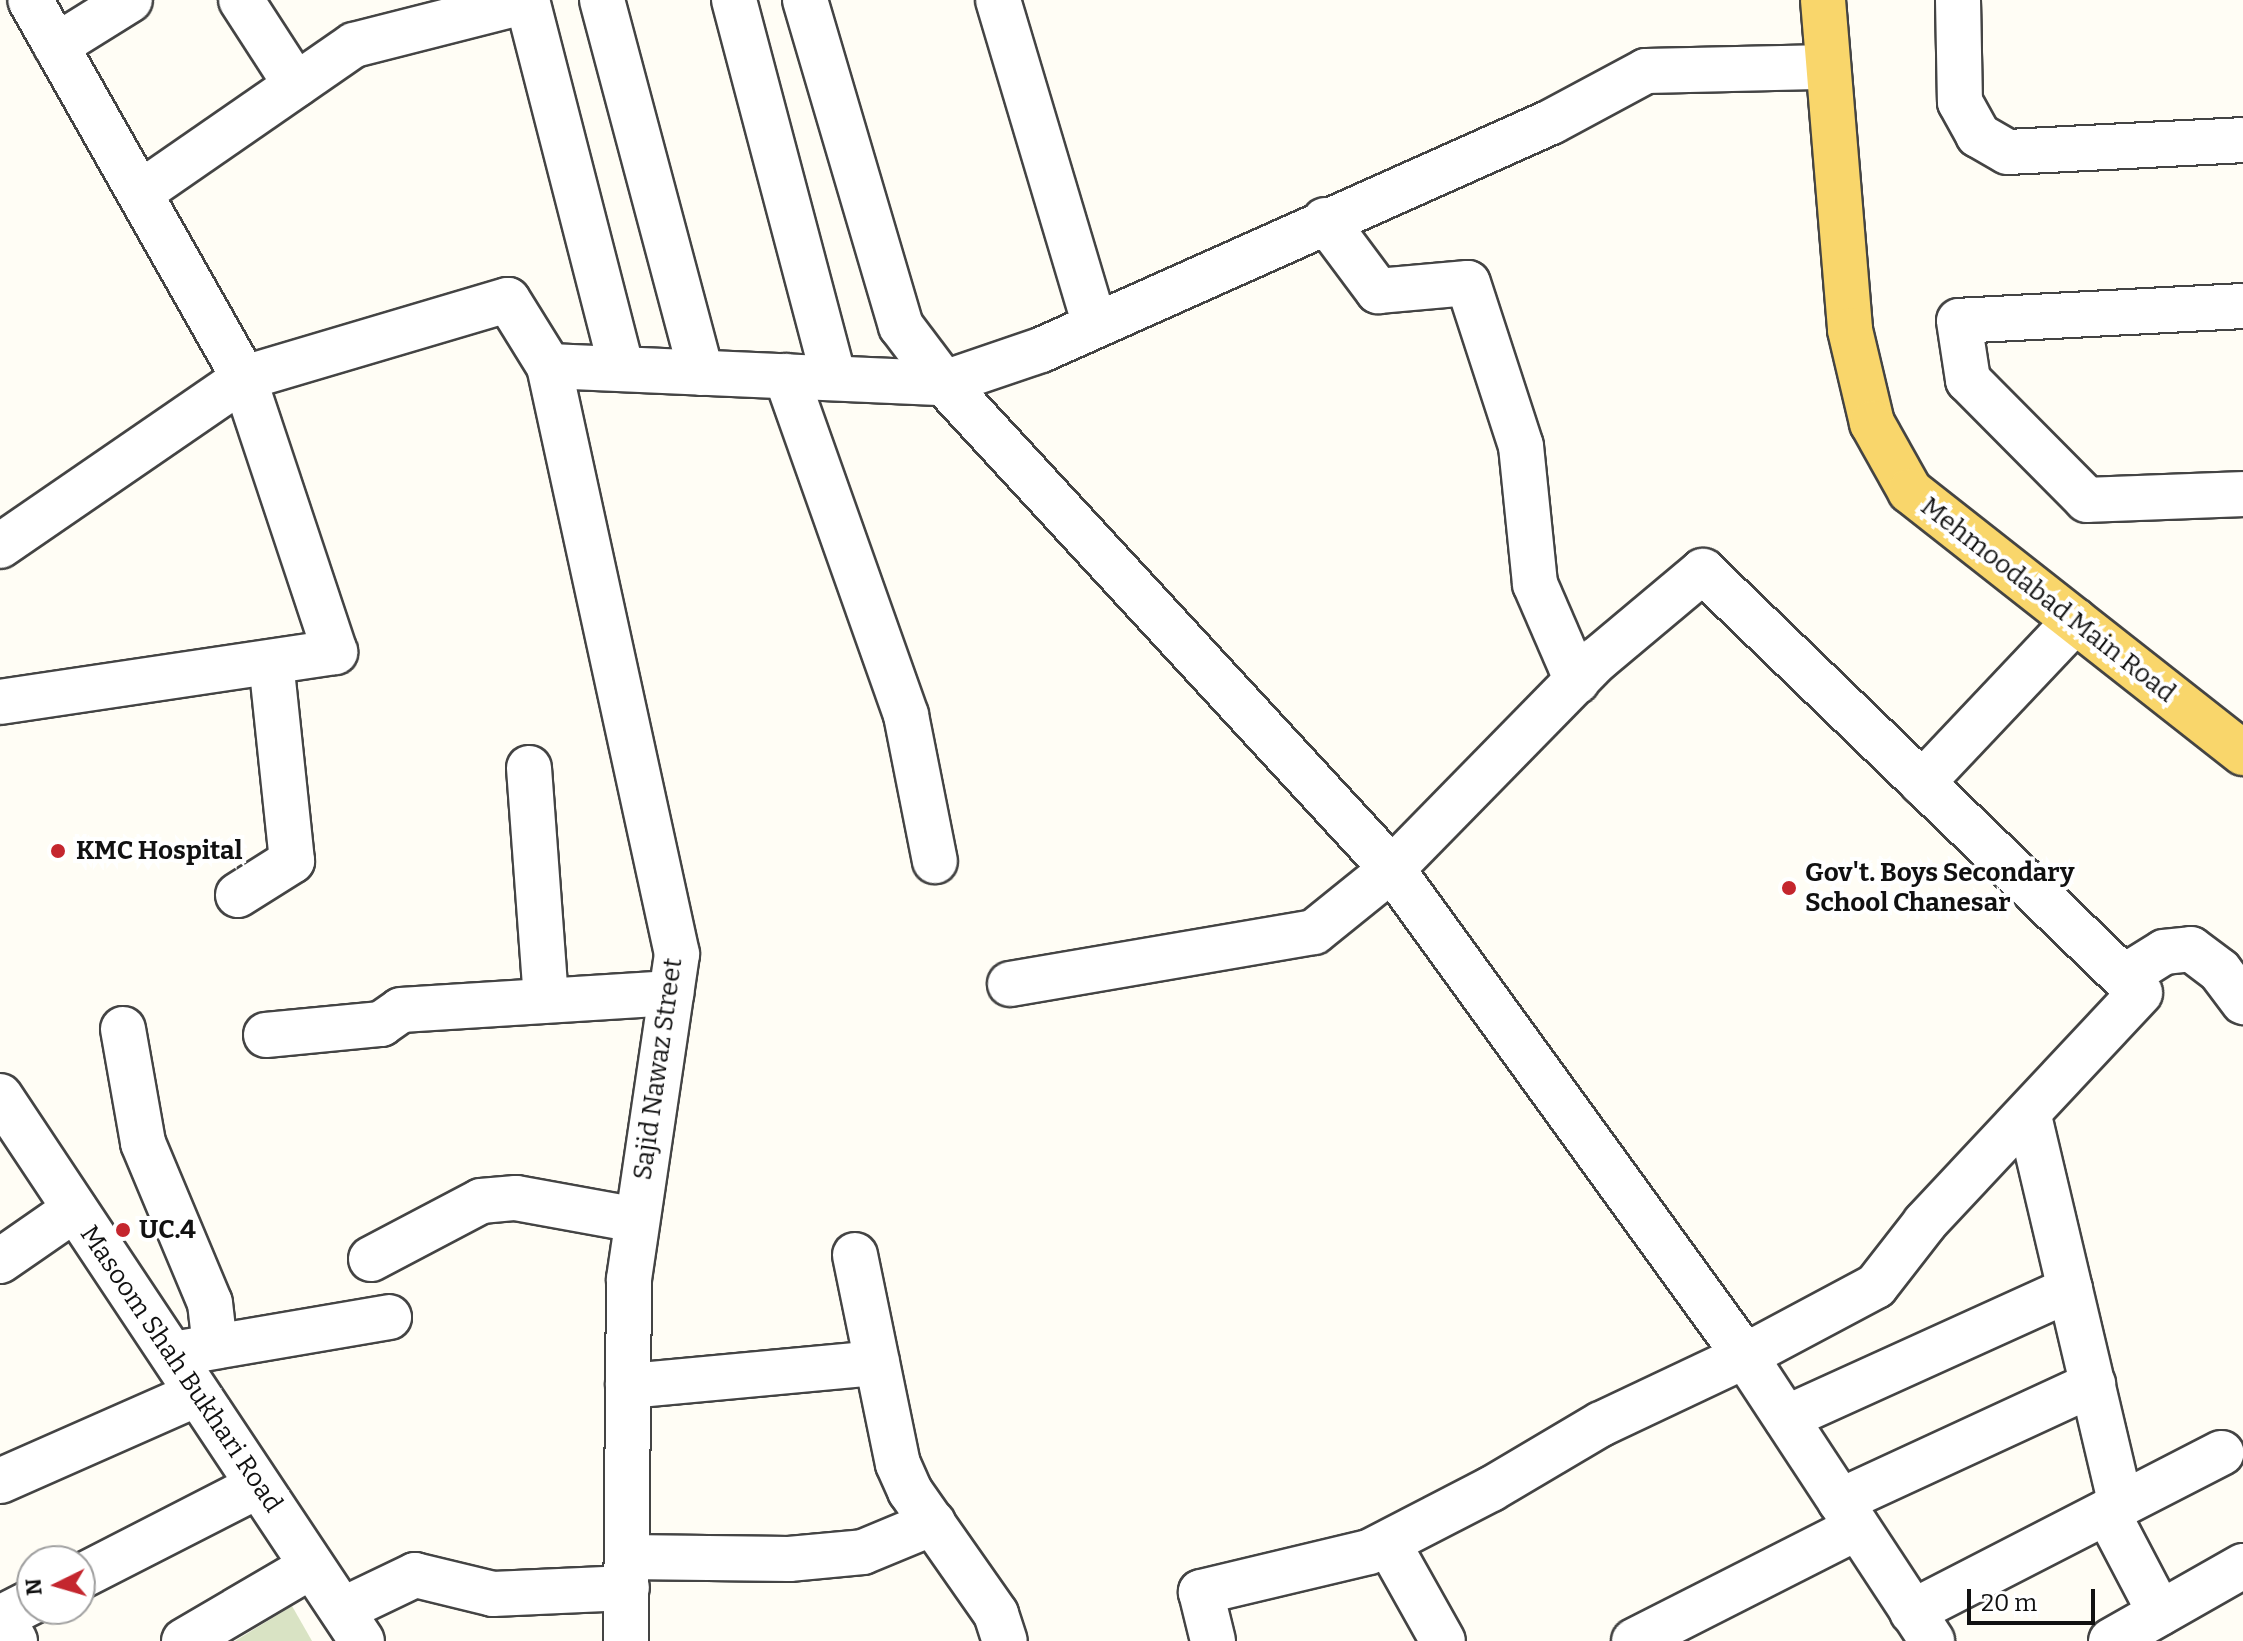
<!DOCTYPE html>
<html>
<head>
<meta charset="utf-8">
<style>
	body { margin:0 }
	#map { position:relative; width:2243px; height:1641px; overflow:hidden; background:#fffdf5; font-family:Bitter,serif }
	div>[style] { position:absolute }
	.cemetery>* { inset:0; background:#d9e3c4 }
	.roads { filter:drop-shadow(2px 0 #444) drop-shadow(-2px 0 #444) drop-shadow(0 2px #444) drop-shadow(0 -2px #444) }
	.minor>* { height:44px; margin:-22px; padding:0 22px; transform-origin:22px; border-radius:22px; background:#fff }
	.major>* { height:44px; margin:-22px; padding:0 22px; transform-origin:22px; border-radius:22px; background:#f9d66b }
	.dots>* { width:22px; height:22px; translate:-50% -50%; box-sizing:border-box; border:4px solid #fff; border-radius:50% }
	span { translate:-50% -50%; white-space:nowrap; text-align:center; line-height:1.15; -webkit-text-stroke:8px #fff; paint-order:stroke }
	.street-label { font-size:26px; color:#111 }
	.poi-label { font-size:26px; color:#111; font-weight:700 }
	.left { translate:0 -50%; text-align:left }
	.north { position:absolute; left:16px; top:1545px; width:80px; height:80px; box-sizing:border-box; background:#fff; border:2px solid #a0a0a0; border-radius:50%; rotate:265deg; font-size:22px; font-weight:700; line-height:32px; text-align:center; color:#111 }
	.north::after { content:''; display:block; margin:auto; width:28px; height:36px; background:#c4262e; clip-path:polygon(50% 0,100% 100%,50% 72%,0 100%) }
	.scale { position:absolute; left:1967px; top:1589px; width:128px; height:36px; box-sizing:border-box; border:4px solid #111; border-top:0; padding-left:10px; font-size:24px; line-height:28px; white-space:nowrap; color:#111; -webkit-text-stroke:6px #fff; paint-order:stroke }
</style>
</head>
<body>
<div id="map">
	<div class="cemetery">
		<div style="clip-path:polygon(292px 1606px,312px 1641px,235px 1641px)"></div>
	</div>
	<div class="roads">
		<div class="minor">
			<div style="left:241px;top:0;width:101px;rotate:57.1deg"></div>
			<div style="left:527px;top:0;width:381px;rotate:75.6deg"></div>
			<div style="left:602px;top:0;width:386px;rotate:75.1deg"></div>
			<div style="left:734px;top:0;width:391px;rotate:75.2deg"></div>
			<div style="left:805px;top:0;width:340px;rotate:73.6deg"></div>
			<div style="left:901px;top:326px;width:71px;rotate:53deg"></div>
			<div style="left:944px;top:383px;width:661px;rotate:47.33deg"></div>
			<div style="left:1392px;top:869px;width:601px;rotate:54.06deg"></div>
			<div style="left:1745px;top:1356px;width:341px;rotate:56.7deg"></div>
			<div style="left:998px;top:0;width:339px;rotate:73.4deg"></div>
			<div style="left:1958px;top:0;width:102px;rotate:88.9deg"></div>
			<div style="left:1960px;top:102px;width:38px;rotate:61deg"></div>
			<div style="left:1978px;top:135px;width:34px;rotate:30deg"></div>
			<div style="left:2008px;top:152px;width:235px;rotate:-2.9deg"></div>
			<div style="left:56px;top:46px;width:87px;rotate:-31.9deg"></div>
			<div style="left:140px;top:193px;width:260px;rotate:-34.7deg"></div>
			<div style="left:354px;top:45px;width:179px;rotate:-14.3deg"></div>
			<div style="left:1325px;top:220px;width:89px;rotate:53.3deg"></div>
			<div style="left:1378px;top:291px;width:90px;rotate:-5.1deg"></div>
			<div style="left:1468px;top:283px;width:171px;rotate:72deg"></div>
			<div style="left:1521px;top:446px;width:139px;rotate:84.2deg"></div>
			<div style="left:1535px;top:584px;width:106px;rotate:66.6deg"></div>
			<div style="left:2243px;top:306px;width:284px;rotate:177deg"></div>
			<div style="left:1959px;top:321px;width:60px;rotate:81.3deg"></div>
			<div style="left:1968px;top:380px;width:169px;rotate:45.2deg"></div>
			<div style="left:2087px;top:500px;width:156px;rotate:-2.2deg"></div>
			<div style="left:549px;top:366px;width:602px;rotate:77.72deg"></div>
			<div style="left:677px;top:954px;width:329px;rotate:98.4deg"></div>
			<div style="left:629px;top:1279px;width:362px;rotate:90.5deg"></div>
			<div style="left:786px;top:376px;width:360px;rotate:70.5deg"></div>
			<div style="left:906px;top:715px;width:149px;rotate:78.8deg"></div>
			<div style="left:0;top:546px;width:296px;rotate:-34.5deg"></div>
			<div style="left:244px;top:378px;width:275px;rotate:-16.5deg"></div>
			<div style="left:508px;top:300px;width:78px;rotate:58.2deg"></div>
			<div style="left:549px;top:366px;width:395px;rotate:2.5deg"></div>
			<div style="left:944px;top:383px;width:102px;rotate:-18.8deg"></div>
			<div style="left:1041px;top:350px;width:559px;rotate:-24.09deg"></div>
			<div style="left:1551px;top:122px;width:108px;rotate:-28.2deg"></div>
			<div style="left:1646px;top:71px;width:182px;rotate:-1.3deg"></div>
			<div style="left:0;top:702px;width:339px;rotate:-8.5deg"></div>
			<div style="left:335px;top:652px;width:289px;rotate:-108.4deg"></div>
			<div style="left:244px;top:378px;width:434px;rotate:-119.5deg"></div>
			<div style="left:529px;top:768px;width:233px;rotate:85.8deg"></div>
			<div style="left:1922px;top:783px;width:223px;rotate:-46.6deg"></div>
			<div style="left:238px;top:895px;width:64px;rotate:-32.2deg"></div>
			<div style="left:292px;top:861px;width:200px;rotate:-96deg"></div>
			<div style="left:2124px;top:977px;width:47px;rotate:-32deg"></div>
			<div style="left:2164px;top:952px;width:27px;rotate:-6deg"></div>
			<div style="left:2191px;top:949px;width:36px;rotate:37deg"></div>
			<div style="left:2220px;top:971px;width:39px;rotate:53deg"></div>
			<div style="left:1010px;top:984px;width:308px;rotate:-9.7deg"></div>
			<div style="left:1314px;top:932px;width:100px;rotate:-38.9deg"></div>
			<div style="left:1392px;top:869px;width:294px;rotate:-45.6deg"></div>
			<div style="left:1598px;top:659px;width:137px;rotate:-40deg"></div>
			<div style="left:1703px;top:571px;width:607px;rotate:44deg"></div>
			<div style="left:2140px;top:993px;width:315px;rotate:133.1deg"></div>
			<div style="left:1925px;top:1223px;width:80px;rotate:127.9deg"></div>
			<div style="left:1876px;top:1286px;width:149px;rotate:151.9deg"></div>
			<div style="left:1745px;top:1356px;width:159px;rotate:154.7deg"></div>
			<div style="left:1601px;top:1424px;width:128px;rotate:149.4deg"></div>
			<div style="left:1491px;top:1489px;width:137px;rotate:152.7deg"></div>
			<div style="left:1369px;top:1552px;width:173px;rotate:166.6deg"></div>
			<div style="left:1201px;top:1592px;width:50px;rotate:76.2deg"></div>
			<div style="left:123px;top:1029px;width:116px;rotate:80deg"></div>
			<div style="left:143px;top:1143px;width:173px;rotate:67.3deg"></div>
			<div style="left:210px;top:1303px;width:43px;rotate:83.4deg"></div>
			<div style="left:266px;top:1035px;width:116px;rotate:-5.5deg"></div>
			<div style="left:381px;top:1024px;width:24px;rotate:-35deg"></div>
			<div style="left:401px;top:1010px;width:271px;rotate:-3.6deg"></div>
			<div style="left:0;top:1096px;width:654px;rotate:56.41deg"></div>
			<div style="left:2029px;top:1116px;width:400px;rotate:76.7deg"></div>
			<div style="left:855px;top:1255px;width:213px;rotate:78.4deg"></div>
			<div style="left:898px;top:1464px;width:30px;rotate:66deg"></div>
			<div style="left:910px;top:1491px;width:150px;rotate:55deg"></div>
			<div style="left:996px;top:1614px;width:28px;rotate:72deg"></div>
			<div style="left:371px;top:1259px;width:124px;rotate:-27.8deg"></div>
			<div style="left:481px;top:1201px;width:35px;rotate:-5deg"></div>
			<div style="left:516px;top:1198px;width:123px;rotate:10.3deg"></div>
			<div style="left:0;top:1261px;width:91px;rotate:-34.7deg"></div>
			<div style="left:185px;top:1352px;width:207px;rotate:-9.7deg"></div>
			<div style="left:628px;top:1386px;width:250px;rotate:-5.3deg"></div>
			<div style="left:1786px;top:1418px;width:312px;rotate:-24.4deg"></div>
			<div style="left:0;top:1481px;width:215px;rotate:-23.8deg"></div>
			<div style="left:1840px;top:1501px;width:279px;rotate:-24.8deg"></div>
			<div style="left:2107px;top:1512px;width:114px;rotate:62.3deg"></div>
			<div style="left:1388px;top:1543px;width:112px;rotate:60.7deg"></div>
			<div style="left:627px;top:1557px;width:162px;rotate:0.7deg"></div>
			<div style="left:789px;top:1559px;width:74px;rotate:-5.4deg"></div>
			<div style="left:863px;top:1552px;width:76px;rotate:-22.5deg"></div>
			<div style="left:80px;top:1577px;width:200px;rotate:-27.1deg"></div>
			<div style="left:342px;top:1610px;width:81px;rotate:-25.6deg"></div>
			<div style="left:415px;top:1575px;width:80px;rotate:13.7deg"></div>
			<div style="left:493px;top:1594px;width:134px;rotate:-2.6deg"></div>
			<div style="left:1912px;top:1612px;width:348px;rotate:-27.2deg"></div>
			<div style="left:15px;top:1641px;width:27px;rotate:-118deg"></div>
			<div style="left:2px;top:1617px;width:34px;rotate:-27deg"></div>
			<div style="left:184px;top:1641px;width:148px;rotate:-30.4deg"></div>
			<div style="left:1634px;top:1641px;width:250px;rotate:-26.9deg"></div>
			<div style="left:2111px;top:1641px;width:152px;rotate:-29.6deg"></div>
		</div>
		<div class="major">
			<div style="left:1823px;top:0;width:331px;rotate:85.3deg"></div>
			<div style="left:1850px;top:330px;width:96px;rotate:76.7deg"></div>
			<div style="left:1872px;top:423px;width:78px;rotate:60.8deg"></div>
			<div style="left:1910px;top:491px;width:424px;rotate:38.2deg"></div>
		</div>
	</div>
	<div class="dots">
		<div style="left:58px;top:851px;background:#c4262e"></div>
		<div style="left:1789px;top:888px;background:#c4262e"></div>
		<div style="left:123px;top:1230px;background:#c4262e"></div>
	</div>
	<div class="street-label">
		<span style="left:2048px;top:600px;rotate:38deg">Mehmoodabad Main Road</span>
		<span style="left:658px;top:1069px;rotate:-82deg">Sajid Nawaz Street</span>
		<span style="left:181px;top:1369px;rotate:56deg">Masoom Shah Bukhari Road</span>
	</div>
	<div class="poi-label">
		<span class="left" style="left:76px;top:851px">KMC Hospital</span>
		<span class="left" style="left:1805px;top:888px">Gov't. Boys Secondary<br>School Chanesar</span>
		<span class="left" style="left:139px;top:1230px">UC.4</span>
	</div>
	<div class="north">N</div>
	<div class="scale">20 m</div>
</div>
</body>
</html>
